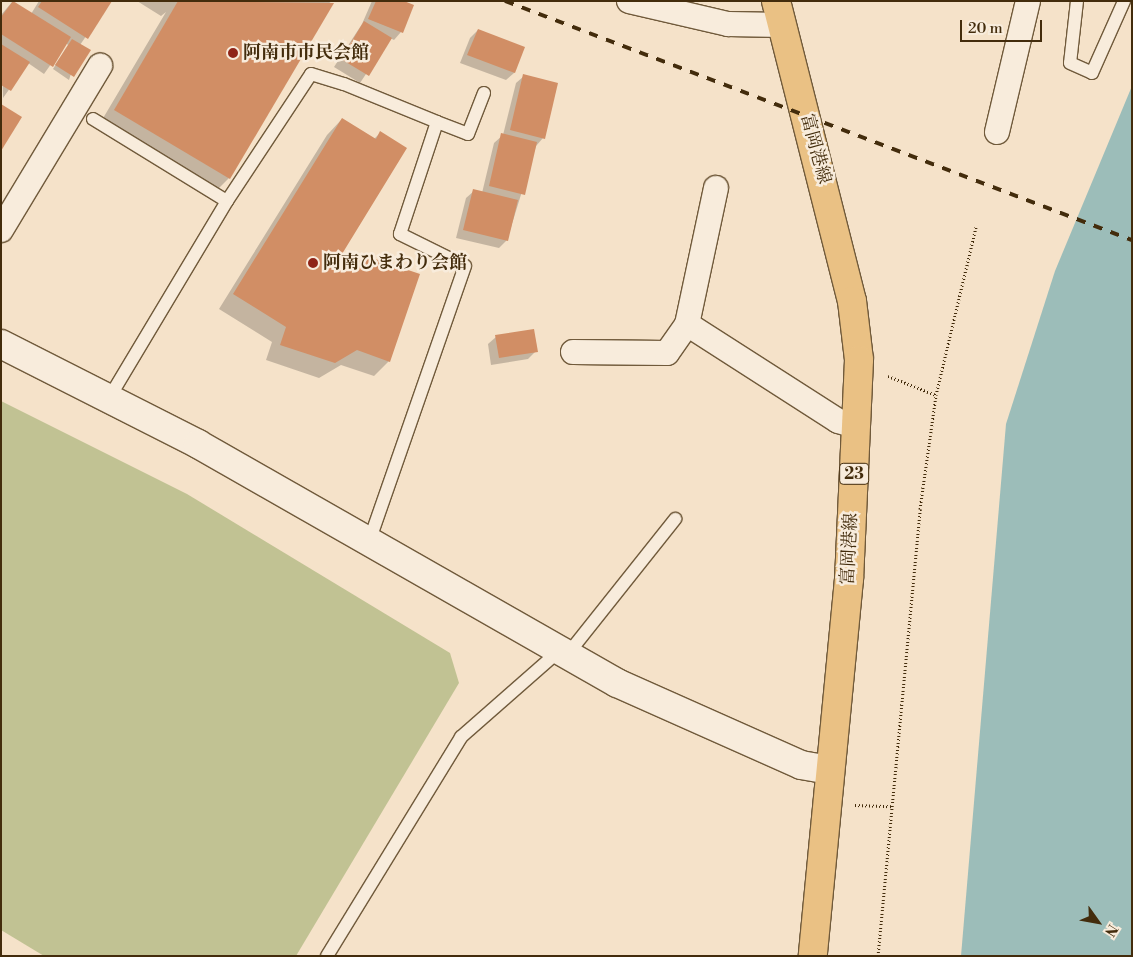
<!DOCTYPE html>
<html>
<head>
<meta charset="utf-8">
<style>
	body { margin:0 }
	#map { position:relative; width:1133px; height:957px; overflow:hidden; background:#f5e2c9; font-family:"Libre Bodoni","Noto Serif JP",serif }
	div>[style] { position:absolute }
	.green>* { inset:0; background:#c1c293 }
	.water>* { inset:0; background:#9cbdb9 }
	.shadow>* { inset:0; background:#0003 }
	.building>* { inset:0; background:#d18e65 }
	.path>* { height:3px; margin-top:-1.5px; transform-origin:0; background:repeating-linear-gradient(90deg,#432c0c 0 1px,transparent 0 3.5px) }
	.roads { filter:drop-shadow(1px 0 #705a3b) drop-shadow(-1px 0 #705a3b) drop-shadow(0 1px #705a3b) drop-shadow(0 -1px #705a3b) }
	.service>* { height:12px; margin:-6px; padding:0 6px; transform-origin:6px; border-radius:6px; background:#f8ecdc }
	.minor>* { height:24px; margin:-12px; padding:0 12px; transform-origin:12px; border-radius:12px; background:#f8ecdc }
	.tertiary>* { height:28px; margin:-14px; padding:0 14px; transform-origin:14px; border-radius:14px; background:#f8ecdc }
	.primary>* { height:28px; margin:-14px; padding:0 14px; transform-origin:14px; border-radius:14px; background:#eac184 }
	.rail>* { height:4px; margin-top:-2px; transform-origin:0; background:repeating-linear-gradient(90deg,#432c0c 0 9px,transparent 0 18px) }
	.dots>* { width:14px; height:14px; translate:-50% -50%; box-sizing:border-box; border:2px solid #f8ecdc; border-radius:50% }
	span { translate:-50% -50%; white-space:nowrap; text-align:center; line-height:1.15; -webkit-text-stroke:5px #f8ecdc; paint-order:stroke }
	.shield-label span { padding:1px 4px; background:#f8ecdc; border:1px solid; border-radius:4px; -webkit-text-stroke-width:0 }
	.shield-label { font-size:16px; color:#432c0c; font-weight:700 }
	.poi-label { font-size:18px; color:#432c0c; font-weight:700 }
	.left { translate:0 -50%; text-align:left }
	.street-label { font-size:18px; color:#432c0c }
	.frame { position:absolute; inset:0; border:2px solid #432c0c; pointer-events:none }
	.north { position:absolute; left:1073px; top:897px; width:50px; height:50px; -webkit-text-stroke:4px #f8ecdc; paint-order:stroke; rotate:122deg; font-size:14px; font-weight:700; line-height:20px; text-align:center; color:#432c0c }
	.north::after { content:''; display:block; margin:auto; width:18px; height:22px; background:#432c0c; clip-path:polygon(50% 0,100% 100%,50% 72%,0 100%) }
	.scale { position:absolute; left:960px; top:20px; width:82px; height:22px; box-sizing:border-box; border:2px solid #432c0c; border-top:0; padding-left:6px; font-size:15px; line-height:18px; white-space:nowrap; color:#432c0c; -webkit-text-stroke:4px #f8ecdc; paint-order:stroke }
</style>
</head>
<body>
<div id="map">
	<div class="green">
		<div style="clip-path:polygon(1px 401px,187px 494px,450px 653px,459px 683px,296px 956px,44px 956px,1px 930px)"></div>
	</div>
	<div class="water">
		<div style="clip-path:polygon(1132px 86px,1132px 956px,961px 956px,1006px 424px,1055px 271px)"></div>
	</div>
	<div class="shadow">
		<div style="clip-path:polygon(39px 1px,110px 1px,80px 45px,69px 80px,53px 69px,68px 45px,66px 43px,44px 74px,28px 63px,3px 98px,1px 15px,12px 2px,31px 14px)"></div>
		<div style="clip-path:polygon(137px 1px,328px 1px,332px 4px,229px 178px,214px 193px,99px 125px,166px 12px,161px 16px)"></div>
		<div style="clip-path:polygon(372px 1px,401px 1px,401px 32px,394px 40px,390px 38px,360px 83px,334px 67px,362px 24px)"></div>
		<div style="clip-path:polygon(478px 30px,523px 48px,514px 73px,506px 80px,460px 63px,470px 38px)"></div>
		<div style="clip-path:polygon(524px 76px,543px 138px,536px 146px,507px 240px,499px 248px,456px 238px,466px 198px,474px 191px,482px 193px,494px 143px,503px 135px,516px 83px)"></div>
		<div style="clip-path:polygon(342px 119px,374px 139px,380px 133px,340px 255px,356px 260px,360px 255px,389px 361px,374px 376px,341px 365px,319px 378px,266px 360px,272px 342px,219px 309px,327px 135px)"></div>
		<div style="clip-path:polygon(496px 337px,536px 351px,528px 359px,491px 365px,488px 344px)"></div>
	</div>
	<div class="building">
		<div style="clip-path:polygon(13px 1px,71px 37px,53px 67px,1px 34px,1px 17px)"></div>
		<div style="clip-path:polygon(42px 1px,112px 1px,88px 39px,38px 7px)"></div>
		<div style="clip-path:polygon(178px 1px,334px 3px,230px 179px,114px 110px)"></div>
		<div style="clip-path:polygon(376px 1px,404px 1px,414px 5px,403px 33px,368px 19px)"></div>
		<div style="clip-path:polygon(364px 21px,392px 38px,369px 76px,341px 59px)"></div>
		<div style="clip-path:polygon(478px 29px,525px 47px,515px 73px,467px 55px)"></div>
		<div style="clip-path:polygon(72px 39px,91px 50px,74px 77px,55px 65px)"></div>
		<div style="clip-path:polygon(1px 44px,30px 62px,11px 91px,1px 85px)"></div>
		<div style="clip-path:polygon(523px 74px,558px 83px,545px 139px,510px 130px)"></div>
		<div style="clip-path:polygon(1px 104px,22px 117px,1px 151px)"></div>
		<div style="clip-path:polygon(342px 118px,376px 139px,380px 131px,407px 148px,342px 254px,358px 259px,360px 254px,420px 274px,390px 362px,357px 350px,335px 363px,280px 345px,286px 327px,233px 294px)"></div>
		<div style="clip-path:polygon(501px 133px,537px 142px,525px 195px,489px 186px)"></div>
		<div style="clip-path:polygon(473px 189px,518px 200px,508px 241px,463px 230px)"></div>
		<div style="clip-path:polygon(534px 329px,538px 352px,499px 358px,495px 335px)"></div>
	</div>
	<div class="path">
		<div style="left:888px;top:376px;width:52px;rotate:21.6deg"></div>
		<div style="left:855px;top:805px;width:36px;rotate:2deg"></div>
		<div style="left:878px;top:956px;width:449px;rotate:-84.6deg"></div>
		<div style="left:920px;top:509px;width:115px;rotate:-82deg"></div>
		<div style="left:936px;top:395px;width:173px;rotate:-76.6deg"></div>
	</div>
	<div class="roads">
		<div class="service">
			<div style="left:1077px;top:1px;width:62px;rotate:96.4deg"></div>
			<div style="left:1070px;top:63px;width:24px;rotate:24deg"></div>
			<div style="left:1092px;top:73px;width:79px;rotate:-66deg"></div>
			<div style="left:93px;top:119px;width:157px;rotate:31.5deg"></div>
			<div style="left:227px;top:201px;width:230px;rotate:120.9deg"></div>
			<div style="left:437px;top:122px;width:33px;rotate:21deg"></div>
			<div style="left:468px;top:134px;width:44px;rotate:-68.7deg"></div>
			<div style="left:227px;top:201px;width:152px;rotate:-56.5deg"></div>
			<div style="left:311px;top:74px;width:34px;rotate:17deg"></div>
			<div style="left:344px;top:84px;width:100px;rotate:22.2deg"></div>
			<div style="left:437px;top:122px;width:118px;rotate:108.3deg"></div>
			<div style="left:400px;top:234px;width:72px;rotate:26.2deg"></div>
			<div style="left:465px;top:266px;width:291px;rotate:109.2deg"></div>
			<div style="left:567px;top:655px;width:174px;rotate:-51.5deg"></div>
			<div style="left:327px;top:956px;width:257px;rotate:-58.5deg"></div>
			<div style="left:461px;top:737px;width:132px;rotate:-41.3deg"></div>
		</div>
		<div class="minor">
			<div style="left:629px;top:1px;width:102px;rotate:13.1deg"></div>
			<div style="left:728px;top:24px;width:54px;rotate:1.1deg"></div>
			<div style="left:997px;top:132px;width:135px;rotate:-76.7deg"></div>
			<div style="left:716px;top:188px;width:139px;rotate:102deg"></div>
			<div style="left:687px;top:324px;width:179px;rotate:32.7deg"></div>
			<div style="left:838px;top:421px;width:19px;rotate:16deg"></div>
			<div style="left:1px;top:230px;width:192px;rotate:-58.9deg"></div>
			<div style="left:573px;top:352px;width:94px;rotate:0.6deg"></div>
			<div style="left:667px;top:353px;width:35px;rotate:-55deg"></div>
		</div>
		<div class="tertiary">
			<div style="left:1px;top:344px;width:221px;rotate:26.9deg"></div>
			<div style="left:198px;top:444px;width:482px;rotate:29.7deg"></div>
			<div style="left:617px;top:683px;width:201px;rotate:24deg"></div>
			<div style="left:801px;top:765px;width:29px;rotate:10deg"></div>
		</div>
		<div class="primary">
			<div style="left:776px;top:1px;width:309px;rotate:75.8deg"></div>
			<div style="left:852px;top:301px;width:59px;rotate:83.2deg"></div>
			<div style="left:859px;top:360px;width:219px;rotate:92.6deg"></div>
			<div style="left:849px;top:579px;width:379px;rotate:95.5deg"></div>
		</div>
	</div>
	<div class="rail">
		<div style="left:505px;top:1px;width:671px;rotate:20.87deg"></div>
	</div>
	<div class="dots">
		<div style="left:233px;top:53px;background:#8f2418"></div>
		<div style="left:313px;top:263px;background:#8f2418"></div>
	</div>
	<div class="shield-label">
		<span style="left:854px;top:474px">23</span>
	</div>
	<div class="poi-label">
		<span class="left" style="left:243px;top:53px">阿南市市民会館</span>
		<span class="left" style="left:323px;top:263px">阿南ひまわり会館</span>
	</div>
	<div class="street-label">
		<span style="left:815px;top:149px;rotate:75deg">富岡港線</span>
		<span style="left:850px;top:549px;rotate:-87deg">富岡港線</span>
	</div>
	<div class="frame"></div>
	<div class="north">N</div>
	<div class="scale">20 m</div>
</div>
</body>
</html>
